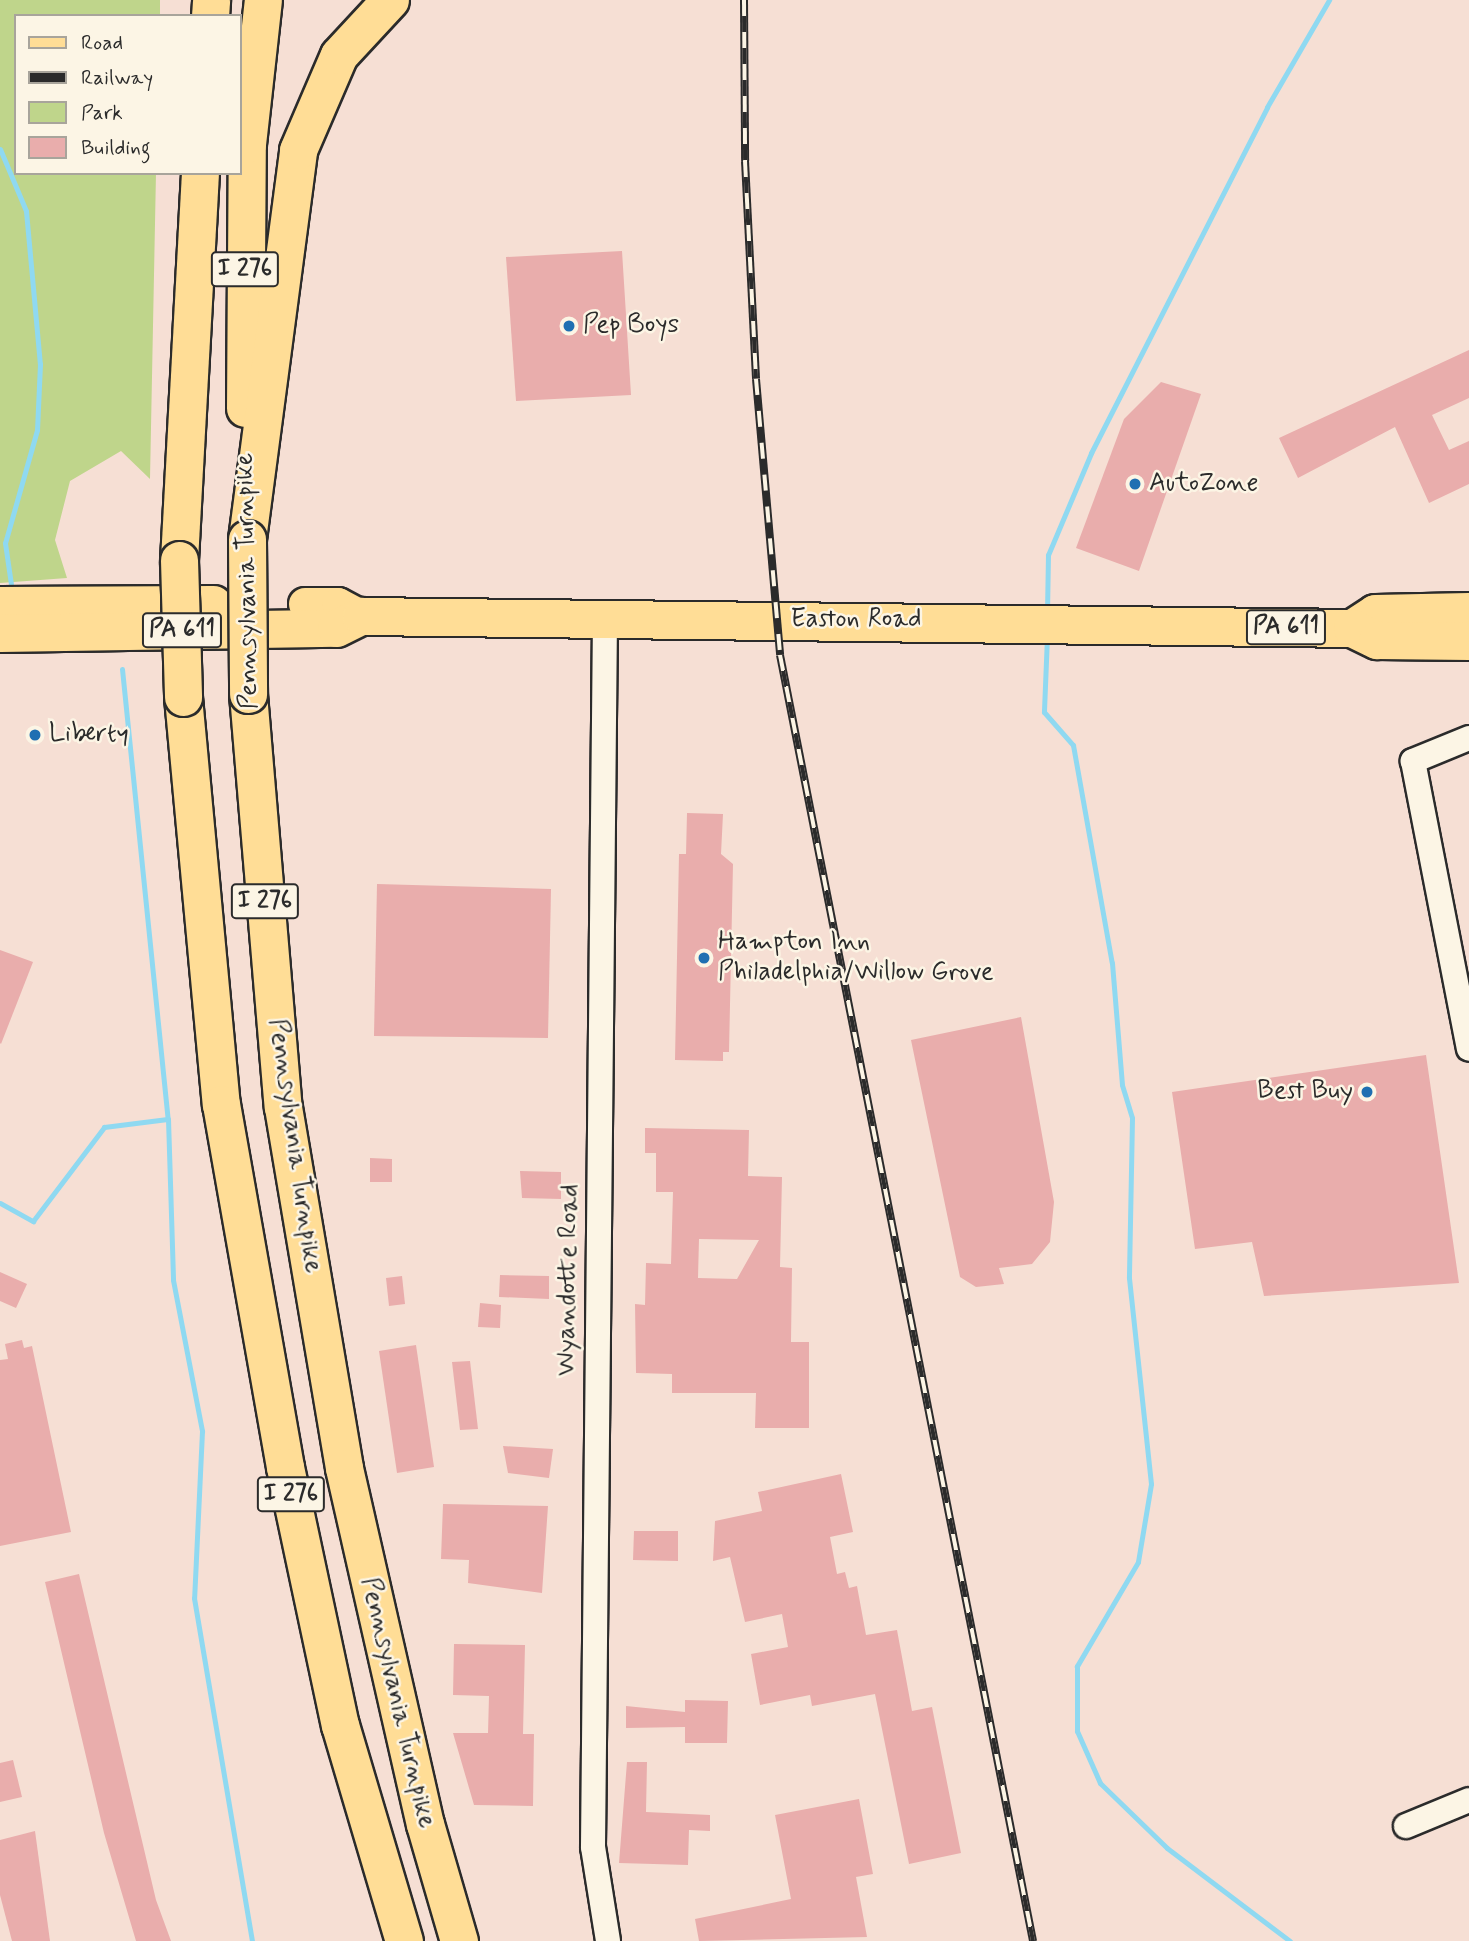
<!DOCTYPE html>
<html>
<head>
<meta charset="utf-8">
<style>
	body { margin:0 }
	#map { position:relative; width:1469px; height:1941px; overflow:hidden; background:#f6dfd4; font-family:Mynerve,sans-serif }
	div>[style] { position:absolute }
	.green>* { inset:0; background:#bfd58b }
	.stream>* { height:5px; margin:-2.5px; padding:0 2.5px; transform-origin:2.5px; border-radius:2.5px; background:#8fd9f1 }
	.building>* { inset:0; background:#e9adac }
	.roads { filter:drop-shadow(2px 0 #2b2b2b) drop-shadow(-2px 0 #2b2b2b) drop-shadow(0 2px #2b2b2b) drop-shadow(0 -2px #2b2b2b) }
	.minor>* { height:24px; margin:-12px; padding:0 12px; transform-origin:12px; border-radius:12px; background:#fcf5e5 }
	.major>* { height:32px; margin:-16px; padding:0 16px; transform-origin:16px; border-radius:16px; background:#ffdd96 }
	.highway>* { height:37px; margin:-18.5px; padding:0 18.5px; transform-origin:18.5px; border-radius:18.5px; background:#ffdd96 }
	.rail>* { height:8px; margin-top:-4px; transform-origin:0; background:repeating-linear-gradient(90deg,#fcf5e5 0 16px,#2b2b2b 0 32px); box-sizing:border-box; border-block:2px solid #2b2b2b }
	.bridges { filter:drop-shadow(2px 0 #2b2b2b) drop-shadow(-2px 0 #2b2b2b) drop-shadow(0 2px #2b2b2b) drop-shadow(0 -2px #2b2b2b) }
	.highway-bridge>* { height:37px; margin:-18.5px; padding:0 18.5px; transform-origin:18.5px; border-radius:18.5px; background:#ffdd96 }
	.dots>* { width:19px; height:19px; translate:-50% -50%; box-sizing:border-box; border:4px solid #fcf5e5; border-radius:50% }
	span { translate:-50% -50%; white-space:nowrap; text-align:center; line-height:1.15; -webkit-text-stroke:5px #fcf5e5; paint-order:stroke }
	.shield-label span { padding:2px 5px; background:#fcf5e5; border:2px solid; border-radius:5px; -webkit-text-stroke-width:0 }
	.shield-label { font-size:24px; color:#2b2b2b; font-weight:700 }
	.poi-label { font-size:26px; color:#2b2b2b }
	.left { translate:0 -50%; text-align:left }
	.right { translate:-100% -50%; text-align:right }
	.street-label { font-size:26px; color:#2b2b2b }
	.legend { position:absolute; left:14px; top:14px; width:228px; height:161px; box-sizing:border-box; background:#fcf5e5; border:2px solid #a8a49b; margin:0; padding:9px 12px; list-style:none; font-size:21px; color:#2b2b2b }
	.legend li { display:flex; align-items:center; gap:14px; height:35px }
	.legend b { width:35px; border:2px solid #a8a49b }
</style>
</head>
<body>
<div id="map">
	<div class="green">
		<div style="clip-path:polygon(0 0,160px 0,160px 16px,16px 16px,16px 173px,156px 173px,150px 479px,121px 451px,70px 481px,55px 540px,67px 578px,0 583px)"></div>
	</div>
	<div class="stream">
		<div style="left:0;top:149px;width:67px;rotate:67.2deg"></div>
		<div style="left:26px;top:211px;width:154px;rotate:84.8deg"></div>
		<div style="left:40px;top:364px;width:66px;rotate:92.6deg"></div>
		<div style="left:37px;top:430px;width:117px;rotate:105.8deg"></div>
		<div style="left:5px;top:543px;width:41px;rotate:81.7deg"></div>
		<div style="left:1047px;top:612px;width:57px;rotate:-89deg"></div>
		<div style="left:1048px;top:555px;width:111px;rotate:-67.1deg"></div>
		<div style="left:1091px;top:453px;width:388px;rotate:-63deg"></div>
		<div style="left:1267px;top:107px;width:124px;rotate:-59.9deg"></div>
		<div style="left:1047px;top:636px;width:76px;rotate:92.3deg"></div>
		<div style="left:1044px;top:712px;width:44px;rotate:48.7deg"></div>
		<div style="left:1073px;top:745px;width:221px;rotate:79.9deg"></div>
		<div style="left:1112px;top:963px;width:122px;rotate:85.3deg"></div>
		<div style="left:1122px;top:1085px;width:34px;rotate:73deg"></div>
		<div style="left:1132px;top:1118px;width:160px;rotate:91.1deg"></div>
		<div style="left:1129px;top:1278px;width:207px;rotate:83.9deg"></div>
		<div style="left:1151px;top:1484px;width:79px;rotate:99.5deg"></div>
		<div style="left:1138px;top:1562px;width:121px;rotate:120.4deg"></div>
		<div style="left:1077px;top:1666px;width:65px;rotate:90deg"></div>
		<div style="left:1077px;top:1731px;width:57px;rotate:66.1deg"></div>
		<div style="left:1100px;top:1783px;width:93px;rotate:44.1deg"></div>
		<div style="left:1167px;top:1848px;width:154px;rotate:37.1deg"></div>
		<div style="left:122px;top:669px;width:452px;rotate:84.2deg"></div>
		<div style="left:168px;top:1119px;width:161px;rotate:88.2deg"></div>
		<div style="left:173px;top:1280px;width:154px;rotate:79.1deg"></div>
		<div style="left:202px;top:1431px;width:167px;rotate:92.7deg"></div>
		<div style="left:194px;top:1598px;width:348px;rotate:80.4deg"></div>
		<div style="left:0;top:1203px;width:38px;rotate:29deg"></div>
		<div style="left:33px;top:1221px;width:118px;rotate:-52.9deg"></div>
		<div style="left:104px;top:1127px;width:64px;rotate:-7.1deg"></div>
	</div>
	<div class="building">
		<div style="clip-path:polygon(622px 251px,631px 395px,516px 401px,506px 257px)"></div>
		<div style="clip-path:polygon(1469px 350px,1469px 398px,1432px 415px,1449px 450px,1469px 441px,1469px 484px,1429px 503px,1395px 427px,1298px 478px,1279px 438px)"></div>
		<div style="clip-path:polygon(1161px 382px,1201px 394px,1139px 571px,1076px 548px,1124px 419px)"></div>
		<div style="clip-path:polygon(687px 813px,723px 814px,721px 854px,733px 864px,729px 1052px,723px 1052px,723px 1061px,675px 1060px,679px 854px,686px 854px)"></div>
		<div style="clip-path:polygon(377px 884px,551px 889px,548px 1038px,374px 1036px)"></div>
		<div style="clip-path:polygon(0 950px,33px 962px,1px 1044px,0 1043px)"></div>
		<div style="clip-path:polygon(1021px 1017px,1054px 1202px,1050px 1242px,1032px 1264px,999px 1268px,1004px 1284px,976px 1287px,960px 1277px,911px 1040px)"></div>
		<div style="clip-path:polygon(1426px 1055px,1459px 1283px,1264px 1296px,1252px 1242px,1195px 1249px,1172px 1092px)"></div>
		<div style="clip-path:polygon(evenodd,645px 1128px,749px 1130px,748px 1176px,782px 1177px,780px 1267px,792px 1268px,791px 1342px,809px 1342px,809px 1428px,755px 1428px,756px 1393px,672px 1393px,672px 1374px,636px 1373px,635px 1304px,645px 1305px,646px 1263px,671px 1264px,673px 1192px,656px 1192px,656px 1153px,645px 1153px,645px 1128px,699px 1239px,759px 1240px,737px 1279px,698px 1278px,699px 1239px)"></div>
		<div style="clip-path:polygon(370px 1158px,392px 1159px,392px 1182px,370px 1182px)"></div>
		<div style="clip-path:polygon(520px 1171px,561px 1172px,561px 1199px,522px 1198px)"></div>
		<div style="clip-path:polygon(0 1272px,27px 1284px,16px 1308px,0 1301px)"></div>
		<div style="clip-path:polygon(500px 1275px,549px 1276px,549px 1299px,499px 1297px)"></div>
		<div style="clip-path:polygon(402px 1276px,405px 1304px,389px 1306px,386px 1278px)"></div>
		<div style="clip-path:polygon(480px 1303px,501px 1305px,500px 1328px,478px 1327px)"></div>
		<div style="clip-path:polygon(22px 1340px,24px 1348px,32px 1346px,71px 1532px,0 1546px,0 1360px,8px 1359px,5px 1344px)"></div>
		<div style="clip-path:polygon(416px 1345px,434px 1467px,397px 1473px,379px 1351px)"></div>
		<div style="clip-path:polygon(470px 1361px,478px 1429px,460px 1430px,452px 1362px)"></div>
		<div style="clip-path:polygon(503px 1446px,553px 1449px,549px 1478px,508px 1473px)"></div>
		<div style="clip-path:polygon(841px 1474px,853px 1532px,830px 1537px,837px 1574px,845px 1572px,849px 1588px,857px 1586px,866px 1635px,897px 1630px,912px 1711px,932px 1707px,961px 1853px,909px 1864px,875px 1694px,812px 1706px,810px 1695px,760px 1705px,751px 1654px,788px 1647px,782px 1614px,745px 1622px,730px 1557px,713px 1561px,715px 1521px,762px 1511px,758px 1492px)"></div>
		<div style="clip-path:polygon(443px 1504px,548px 1506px,542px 1593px,468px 1583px,469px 1560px,441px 1559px)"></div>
		<div style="clip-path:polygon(634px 1531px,678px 1531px,678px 1561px,633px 1560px)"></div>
		<div style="clip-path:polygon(79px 1574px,156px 1900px,171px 1941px,136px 1941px,104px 1833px,45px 1582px)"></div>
		<div style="clip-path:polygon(454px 1644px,525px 1645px,523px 1734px,534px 1734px,533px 1806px,474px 1805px,453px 1733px,488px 1733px,489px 1696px,453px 1695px)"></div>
		<div style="clip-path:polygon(685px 1700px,728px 1701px,727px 1743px,685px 1743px,685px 1727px,626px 1728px,626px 1706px,685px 1712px)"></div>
		<div style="clip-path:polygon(13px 1760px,22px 1797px,0 1802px,0 1763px)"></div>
		<div style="clip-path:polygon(627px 1762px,647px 1762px,646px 1812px,710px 1815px,710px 1831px,689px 1830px,688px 1865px,619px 1863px)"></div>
		<div style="clip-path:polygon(859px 1799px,873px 1874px,856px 1877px,867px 1937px,699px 1941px,695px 1919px,791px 1899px,775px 1815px)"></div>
		<div style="clip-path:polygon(35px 1831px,50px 1941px,12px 1941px,0 1895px,0 1840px)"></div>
	</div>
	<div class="roads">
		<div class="minor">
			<div style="left:605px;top:618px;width:1229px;rotate:90.56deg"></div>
			<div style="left:593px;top:1847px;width:95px;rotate:80.9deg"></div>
			<div style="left:1469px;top:738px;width:61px;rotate:157.7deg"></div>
			<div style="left:1413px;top:761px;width:293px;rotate:79deg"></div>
			<div style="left:1406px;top:1826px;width:68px;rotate:-22.4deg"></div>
		</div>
		<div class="major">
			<div style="left:305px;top:604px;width:33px"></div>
			<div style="left:338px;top:604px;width:26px;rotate:28deg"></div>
		</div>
		<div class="highway">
			<div style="left:210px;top:16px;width:16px;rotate:-86deg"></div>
			<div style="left:245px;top:408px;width:264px;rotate:-89.6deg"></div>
			<div style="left:247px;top:144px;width:145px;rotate:-83.7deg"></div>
			<div style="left:247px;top:539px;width:392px;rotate:-82.5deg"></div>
			<div style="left:298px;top:150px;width:103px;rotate:-66.7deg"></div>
			<div style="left:339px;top:55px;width:75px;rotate:-47.2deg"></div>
			<div style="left:179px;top:560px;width:388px;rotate:-86.9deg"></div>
			<div style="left:0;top:605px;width:213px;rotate:-0.3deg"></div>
			<div style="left:1352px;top:628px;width:27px;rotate:-33deg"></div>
			<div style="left:1375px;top:613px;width:94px;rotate:-1.2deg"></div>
			<div style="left:0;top:633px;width:336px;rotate:-0.9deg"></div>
			<div style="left:336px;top:628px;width:28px;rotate:-26deg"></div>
			<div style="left:361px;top:616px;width:991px;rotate:0.69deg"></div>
			<div style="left:1352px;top:628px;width:28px;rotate:26deg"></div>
			<div style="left:1377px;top:640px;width:92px;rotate:0.6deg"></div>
			<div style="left:248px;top:694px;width:414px;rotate:85.2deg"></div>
			<div style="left:283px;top:1107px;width:366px;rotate:80.4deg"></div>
			<div style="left:344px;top:1468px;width:365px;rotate:77.2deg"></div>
			<div style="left:425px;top:1824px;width:122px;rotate:73.8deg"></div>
			<div style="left:183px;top:697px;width:409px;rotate:84.7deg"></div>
			<div style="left:221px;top:1104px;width:369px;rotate:80deg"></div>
			<div style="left:285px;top:1467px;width:264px;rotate:78deg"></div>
			<div style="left:340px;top:1725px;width:225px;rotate:73.5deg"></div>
		</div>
	</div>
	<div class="rail">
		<div style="left:744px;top:0;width:161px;rotate:89.6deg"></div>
		<div style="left:745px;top:161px;width:218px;rotate:87.1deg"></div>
		<div style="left:756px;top:379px;width:277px;rotate:85deg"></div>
		<div style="left:780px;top:655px;width:1311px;rotate:78.87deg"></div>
	</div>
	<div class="bridges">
		<div class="highway-bridge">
			<div style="left:247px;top:539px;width:155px;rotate:89.6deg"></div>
			<div style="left:179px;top:560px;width:137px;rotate:88.3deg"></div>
		</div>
	</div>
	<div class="dots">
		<div style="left:569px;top:326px;background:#1f6fb2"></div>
		<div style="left:1135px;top:484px;background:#1f6fb2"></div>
		<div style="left:35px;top:735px;background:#1f6fb2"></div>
		<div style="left:704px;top:958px;background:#1f6fb2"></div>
		<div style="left:1367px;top:1092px;background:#1f6fb2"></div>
	</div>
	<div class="shield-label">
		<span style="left:245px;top:269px">I 276</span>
		<span style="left:1286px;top:627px">PA 611</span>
		<span style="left:182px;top:630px">PA 611</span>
		<span style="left:265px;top:901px">I 276</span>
		<span style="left:291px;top:1494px">I 276</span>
	</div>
	<div class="poi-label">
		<span class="left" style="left:583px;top:326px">Pep Boys</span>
		<span class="left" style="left:1149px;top:484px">AutoZone</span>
		<span class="left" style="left:49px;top:735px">Liberty</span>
		<span class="left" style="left:718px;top:958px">Hampton Inn<br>Philadelphia/Willow Grove</span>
		<span class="right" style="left:1353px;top:1092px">Best Buy</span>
	</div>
	<div class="street-label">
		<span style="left:248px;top:581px;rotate:-91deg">Pennsylvania Turnpike</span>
		<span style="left:856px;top:620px">Easton Road</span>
		<span style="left:294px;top:1146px;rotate:82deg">Pennsylvania Turnpike</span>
		<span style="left:569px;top:1280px;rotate:-89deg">Wyandotte Road</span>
		<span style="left:397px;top:1703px;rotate:77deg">Pennsylvania Turnpike</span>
	</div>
	<ul class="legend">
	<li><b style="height:9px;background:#ffdd96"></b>Road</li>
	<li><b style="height:9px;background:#2b2b2b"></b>Railway</li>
	<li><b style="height:19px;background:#bfd58b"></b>Park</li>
	<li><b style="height:19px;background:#e9adac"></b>Building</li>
	</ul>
</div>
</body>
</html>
